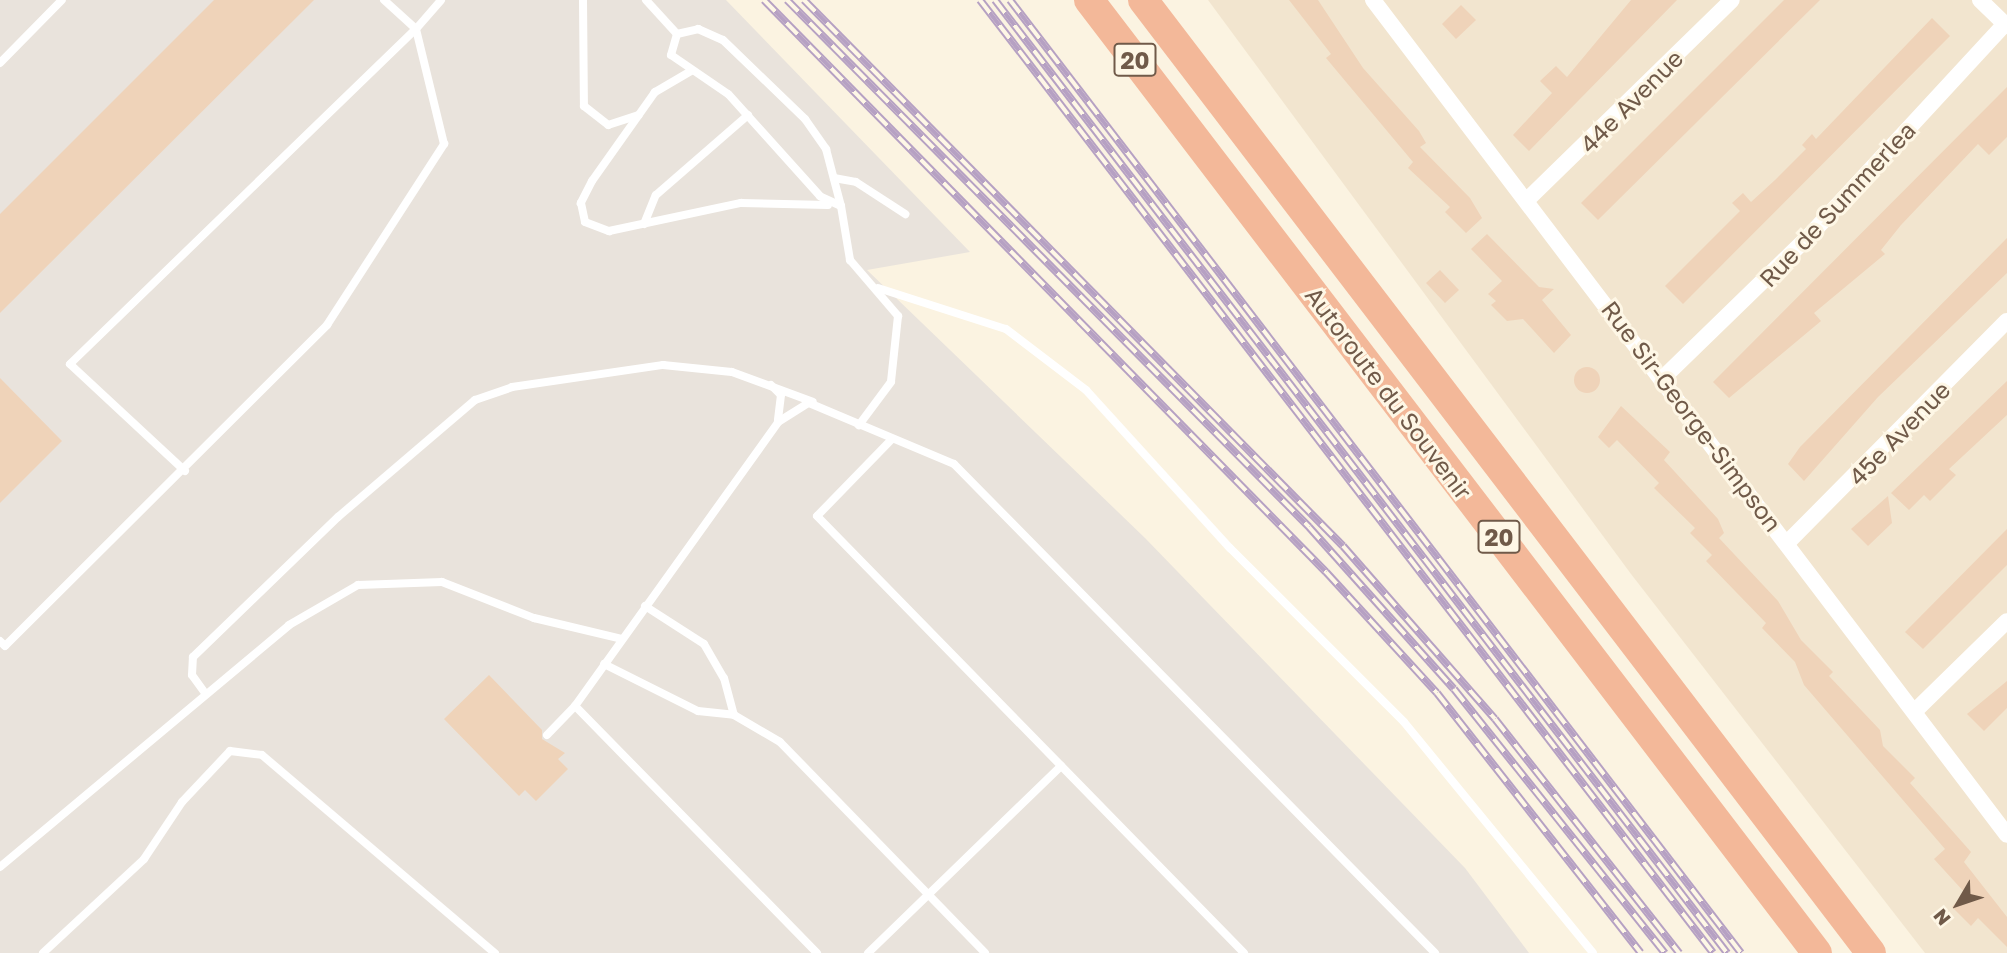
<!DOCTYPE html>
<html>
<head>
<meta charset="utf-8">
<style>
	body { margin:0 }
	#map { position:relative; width:2007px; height:953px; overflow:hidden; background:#fbf3e1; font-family:"Golos Text",sans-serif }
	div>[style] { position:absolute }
	.residential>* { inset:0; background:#f2e5cf }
	.industrial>* { inset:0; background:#e9e3dc }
	.building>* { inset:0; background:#efd3b9 }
	.round { border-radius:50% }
	.service>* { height:8px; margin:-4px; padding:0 4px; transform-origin:4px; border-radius:4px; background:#fff }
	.minor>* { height:16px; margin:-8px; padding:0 8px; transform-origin:8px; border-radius:8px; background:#fff }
	.motorway>* { height:30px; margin:-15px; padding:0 15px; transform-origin:15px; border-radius:15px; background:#f3b899 }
	.rail>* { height:8px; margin-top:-4px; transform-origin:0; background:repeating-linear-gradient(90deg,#fef7e6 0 16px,#b6a1c3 0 32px); box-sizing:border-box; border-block:2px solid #b6a1c3 }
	span { translate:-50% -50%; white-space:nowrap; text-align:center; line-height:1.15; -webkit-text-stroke:6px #fef7e6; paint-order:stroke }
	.shield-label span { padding:2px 5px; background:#fef7e6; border:2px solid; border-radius:5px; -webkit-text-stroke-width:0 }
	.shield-label { font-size:23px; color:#705a49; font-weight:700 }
	.street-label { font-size:24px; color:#705a49 }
	.north { position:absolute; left:1923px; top:869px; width:70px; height:70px; -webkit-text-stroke:5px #fef7e6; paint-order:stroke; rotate:231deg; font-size:19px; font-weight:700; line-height:28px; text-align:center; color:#705a49 }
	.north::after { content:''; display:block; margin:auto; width:24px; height:32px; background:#705a49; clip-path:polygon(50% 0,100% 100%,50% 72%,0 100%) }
</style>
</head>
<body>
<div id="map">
	<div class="residential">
		<div style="clip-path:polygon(1208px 0,2007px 0,2007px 953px,1925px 953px,1631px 574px)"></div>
	</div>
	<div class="industrial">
		<div style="clip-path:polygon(0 0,726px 0,970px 252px,867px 270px,1145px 538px,1465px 868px,1529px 953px,0 953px)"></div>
	</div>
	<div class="building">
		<div style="clip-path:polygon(214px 0,314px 0,0 313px,0 214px)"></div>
		<div style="clip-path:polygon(1289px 0,1318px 0,1363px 68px,1419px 131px,1426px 143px,1420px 147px,1470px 198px,1482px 218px,1466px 233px,1445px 212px,1450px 207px,1408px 168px,1413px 162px,1326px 58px,1331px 54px)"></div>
		<div style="clip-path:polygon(1631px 0,1677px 0,1529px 151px,1513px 135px,1552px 93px,1540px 81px,1556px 66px,1567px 77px)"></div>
		<div style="clip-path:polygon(1784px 0,1820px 0,1598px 220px,1581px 203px)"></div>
		<div style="clip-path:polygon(1461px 5px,1476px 20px,1456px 39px,1442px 24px)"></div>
		<div style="clip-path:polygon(1932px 18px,1950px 36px,1683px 304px,1665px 286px,1740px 211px,1732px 203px,1743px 193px,1751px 202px,1775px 180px,1806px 149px,1802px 145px,1812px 134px,1816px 139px)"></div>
		<div style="clip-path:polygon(2007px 87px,2007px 137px,1989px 155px,1978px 144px,1901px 225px,1881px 250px,1885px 254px,1814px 313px,1821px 321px,1729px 398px,1713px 382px)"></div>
		<div style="clip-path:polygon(1487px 234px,1539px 287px,1554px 289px,1542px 300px,1571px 335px,1554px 353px,1523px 319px,1507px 321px,1491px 305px,1496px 301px,1488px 294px,1502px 281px,1471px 249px)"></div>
		<div style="clip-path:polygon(2007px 238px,2007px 273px,1878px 397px,1804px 481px,1788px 464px,1800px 447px)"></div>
		<div style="clip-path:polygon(1440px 270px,1459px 290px,1445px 303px,1426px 283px)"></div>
		<div class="round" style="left:1574px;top:367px;width:26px;height:26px"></div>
		<div style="clip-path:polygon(0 378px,62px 441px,0 503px)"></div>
		<div style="clip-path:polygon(2007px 381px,2007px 415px,1949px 469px,1956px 475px,1930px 501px,1924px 495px,1909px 510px,1891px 493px)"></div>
		<div style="clip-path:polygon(1621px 406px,1670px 452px,1664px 460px,1718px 519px,1724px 533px,1719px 538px,1778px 601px,1801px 640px,1833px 672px,1829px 676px,1880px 730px,1883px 746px,1915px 778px,1910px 783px,1971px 852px,1964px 862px,2007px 917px,2007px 947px,1978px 918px,1971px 926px,1952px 907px,1965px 893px,1934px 859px,1945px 849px,1804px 685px,1795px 662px,1762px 628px,1766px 623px,1706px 561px,1712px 555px,1690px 533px,1695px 528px,1654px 488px,1659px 483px,1617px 440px,1609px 448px,1598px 437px)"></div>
		<div style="clip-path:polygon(1888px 496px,1892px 523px,1868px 546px,1851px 529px)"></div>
		<div style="clip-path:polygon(2007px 529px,2007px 565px,1923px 649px,1905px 632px)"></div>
		<div style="clip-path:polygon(489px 675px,542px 730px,542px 739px,565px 753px,558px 759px,568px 769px,536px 801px,525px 790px,519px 796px,444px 719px)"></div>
		<div style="clip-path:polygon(2007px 681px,2007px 708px,1984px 731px,1967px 714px)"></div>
	</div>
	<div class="service">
		<div style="left:583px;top:0;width:106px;rotate:89.5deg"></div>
		<div style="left:584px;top:106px;width:31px;rotate:38deg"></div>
		<div style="left:608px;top:125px;width:32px;rotate:-18deg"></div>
		<div style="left:646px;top:0;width:46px;rotate:47.6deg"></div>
		<div style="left:0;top:63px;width:88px;rotate:-45.5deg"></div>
		<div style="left:691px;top:71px;width:42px;rotate:149.7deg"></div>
		<div style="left:655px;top:92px;width:109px;rotate:125.3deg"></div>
		<div style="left:592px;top:181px;width:25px;rotate:117deg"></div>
		<div style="left:581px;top:203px;width:19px;rotate:78deg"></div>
		<div style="left:585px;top:222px;width:26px;rotate:21deg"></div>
		<div style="left:609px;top:231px;width:135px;rotate:-12deg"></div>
		<div style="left:741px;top:203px;width:87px;rotate:1.3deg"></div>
		<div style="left:834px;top:178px;width:22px;rotate:10deg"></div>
		<div style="left:856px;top:182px;width:59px;rotate:33.1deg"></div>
		<div style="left:841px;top:206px;width:23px;rotate:-155deg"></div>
		<div style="left:820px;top:196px;width:137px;rotate:-132deg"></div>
		<div style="left:728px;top:94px;width:69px;rotate:-145.6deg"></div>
		<div style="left:671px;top:55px;width:22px;rotate:-74deg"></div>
		<div style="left:677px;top:34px;width:22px;rotate:-13deg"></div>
		<div style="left:698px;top:29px;width:27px;rotate:24deg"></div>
		<div style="left:723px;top:40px;width:114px;rotate:43.9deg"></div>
		<div style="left:805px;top:119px;width:37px;rotate:55deg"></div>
		<div style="left:826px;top:149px;width:59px;rotate:75.3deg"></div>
		<div style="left:841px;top:206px;width:55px;rotate:80.5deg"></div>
		<div style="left:850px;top:260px;width:74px;rotate:49.4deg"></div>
		<div style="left:898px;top:316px;width:66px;rotate:96.1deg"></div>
		<div style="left:891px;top:382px;width:54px;rotate:126.7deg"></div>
		<div style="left:644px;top:224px;width:31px;rotate:-68deg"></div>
		<div style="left:656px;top:195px;width:122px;rotate:-41deg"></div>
		<div style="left:878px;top:288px;width:134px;rotate:17.8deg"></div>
		<div style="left:1006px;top:329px;width:101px;rotate:37.3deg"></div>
		<div style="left:1086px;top:390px;width:214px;rotate:47.7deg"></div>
		<div style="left:1230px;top:548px;width:246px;rotate:45deg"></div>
		<div style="left:1404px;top:722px;width:298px;rotate:50.7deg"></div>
		<div style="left:771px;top:385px;width:14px;rotate:45deg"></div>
		<div style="left:781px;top:395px;width:25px;rotate:97deg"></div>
		<div style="left:891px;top:440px;width:106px;rotate:134.2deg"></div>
		<div style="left:817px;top:516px;width:611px;rotate:45.66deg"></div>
		<div style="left:185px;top:471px;width:157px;rotate:-137.1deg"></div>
		<div style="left:70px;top:364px;width:482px;rotate:-44.1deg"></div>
		<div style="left:416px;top:29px;width:43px;rotate:-137.8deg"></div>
		<div style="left:645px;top:606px;width:70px;rotate:32.8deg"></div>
		<div style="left:704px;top:644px;width:39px;rotate:60deg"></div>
		<div style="left:724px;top:678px;width:38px;rotate:75deg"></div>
		<div style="left:734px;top:715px;width:53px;rotate:30.4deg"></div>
		<div style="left:780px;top:742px;width:294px;rotate:45.8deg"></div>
		<div style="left:0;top:641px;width:7px;rotate:45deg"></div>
		<div style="left:5px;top:646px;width:455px;rotate:-44.9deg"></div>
		<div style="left:327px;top:325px;width:216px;rotate:-57.1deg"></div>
		<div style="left:444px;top:144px;width:118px;rotate:-103.7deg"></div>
		<div style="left:416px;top:29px;width:38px;rotate:-49deg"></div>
		<div style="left:604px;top:664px;width:105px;rotate:26.6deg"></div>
		<div style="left:698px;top:711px;width:36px;rotate:6deg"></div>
		<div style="left:205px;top:693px;width:22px;rotate:-126deg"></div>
		<div style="left:192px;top:675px;width:18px;rotate:-87deg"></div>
		<div style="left:193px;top:657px;width:202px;rotate:-44deg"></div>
		<div style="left:338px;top:517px;width:180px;rotate:-40.5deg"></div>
		<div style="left:475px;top:400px;width:39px;rotate:-19deg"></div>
		<div style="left:512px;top:387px;width:153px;rotate:-8.3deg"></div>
		<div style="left:663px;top:365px;width:69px;rotate:5.8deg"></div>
		<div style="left:732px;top:372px;width:86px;rotate:20.3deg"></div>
		<div style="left:547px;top:735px;width:40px;rotate:-46deg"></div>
		<div style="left:0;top:867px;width:377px;rotate:-39.9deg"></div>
		<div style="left:289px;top:625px;width:80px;rotate:-30.1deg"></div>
		<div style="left:358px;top:585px;width:84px;rotate:-2deg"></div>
		<div style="left:442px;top:582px;width:99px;rotate:21.4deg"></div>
		<div style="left:534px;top:618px;width:90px;rotate:13.4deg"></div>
		<div style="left:43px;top:953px;width:138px;rotate:-42.9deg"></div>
		<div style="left:144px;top:859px;width:69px;rotate:-56.3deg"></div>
		<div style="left:182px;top:802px;width:70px;rotate:-46.7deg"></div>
		<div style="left:230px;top:751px;width:32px;rotate:7deg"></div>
		<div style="left:262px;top:755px;width:306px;rotate:40.4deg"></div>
		<div style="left:817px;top:953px;width:346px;rotate:-134.4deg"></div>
		<div style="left:575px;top:706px;width:349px;rotate:-54.4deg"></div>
		<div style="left:778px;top:422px;width:36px;rotate:-32deg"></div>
		<div style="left:809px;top:403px;width:157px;rotate:22.8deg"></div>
		<div style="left:954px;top:464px;width:686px;rotate:45.47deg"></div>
		<div style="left:868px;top:953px;width:269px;rotate:-44.1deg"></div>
	</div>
	<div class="minor">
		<div style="left:1373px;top:0;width:1048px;rotate:52.79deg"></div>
		<div style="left:1980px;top:0;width:37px;rotate:44deg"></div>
		<div style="left:1527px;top:200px;width:286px;rotate:-44.3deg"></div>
		<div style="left:1663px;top:378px;width:206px;rotate:-44.2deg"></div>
		<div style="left:1811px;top:234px;width:286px;rotate:-47.3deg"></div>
		<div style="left:1788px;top:542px;width:311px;rotate:-45.3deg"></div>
		<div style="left:1916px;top:710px;width:127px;rotate:-44.4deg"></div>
	</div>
	<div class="motorway">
		<div style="left:1089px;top:0;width:1199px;rotate:52.62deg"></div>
		<div style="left:1143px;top:0;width:1199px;rotate:52.62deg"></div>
	</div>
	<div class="rail">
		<div style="left:764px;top:0;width:802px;rotate:45.51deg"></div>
		<div style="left:1326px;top:572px;width:164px;rotate:47.5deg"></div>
		<div style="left:1437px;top:693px;width:330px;rotate:51.9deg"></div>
		<div style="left:787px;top:0;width:742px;rotate:45.27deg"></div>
		<div style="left:1309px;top:527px;width:217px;rotate:48.2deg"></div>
		<div style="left:1454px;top:689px;width:338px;rotate:51.4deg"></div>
		<div style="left:804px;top:0;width:767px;rotate:45.37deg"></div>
		<div style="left:1343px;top:546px;width:230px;rotate:48.7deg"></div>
		<div style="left:1495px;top:719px;width:298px;rotate:51.8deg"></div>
		<div style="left:980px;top:0;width:1202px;rotate:52.43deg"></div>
		<div style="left:995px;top:0;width:1202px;rotate:52.47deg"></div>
		<div style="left:1010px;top:0;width:1201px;rotate:52.51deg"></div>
	</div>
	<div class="shield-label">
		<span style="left:1135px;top:60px">20</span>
		<span style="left:1499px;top:537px">20</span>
	</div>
	<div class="street-label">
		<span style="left:1631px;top:101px;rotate:-45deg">44e Avenue</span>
		<span style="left:1837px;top:204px;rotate:-47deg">Rue de Summerlea</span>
		<span style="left:1389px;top:393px;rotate:53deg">Autoroute du Souvenir</span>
		<span style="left:1692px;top:416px;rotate:53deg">Rue Sir-George-Simpson</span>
		<span style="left:1899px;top:433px;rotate:-46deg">45e Avenue</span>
	</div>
	<div class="north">N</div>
</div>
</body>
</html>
